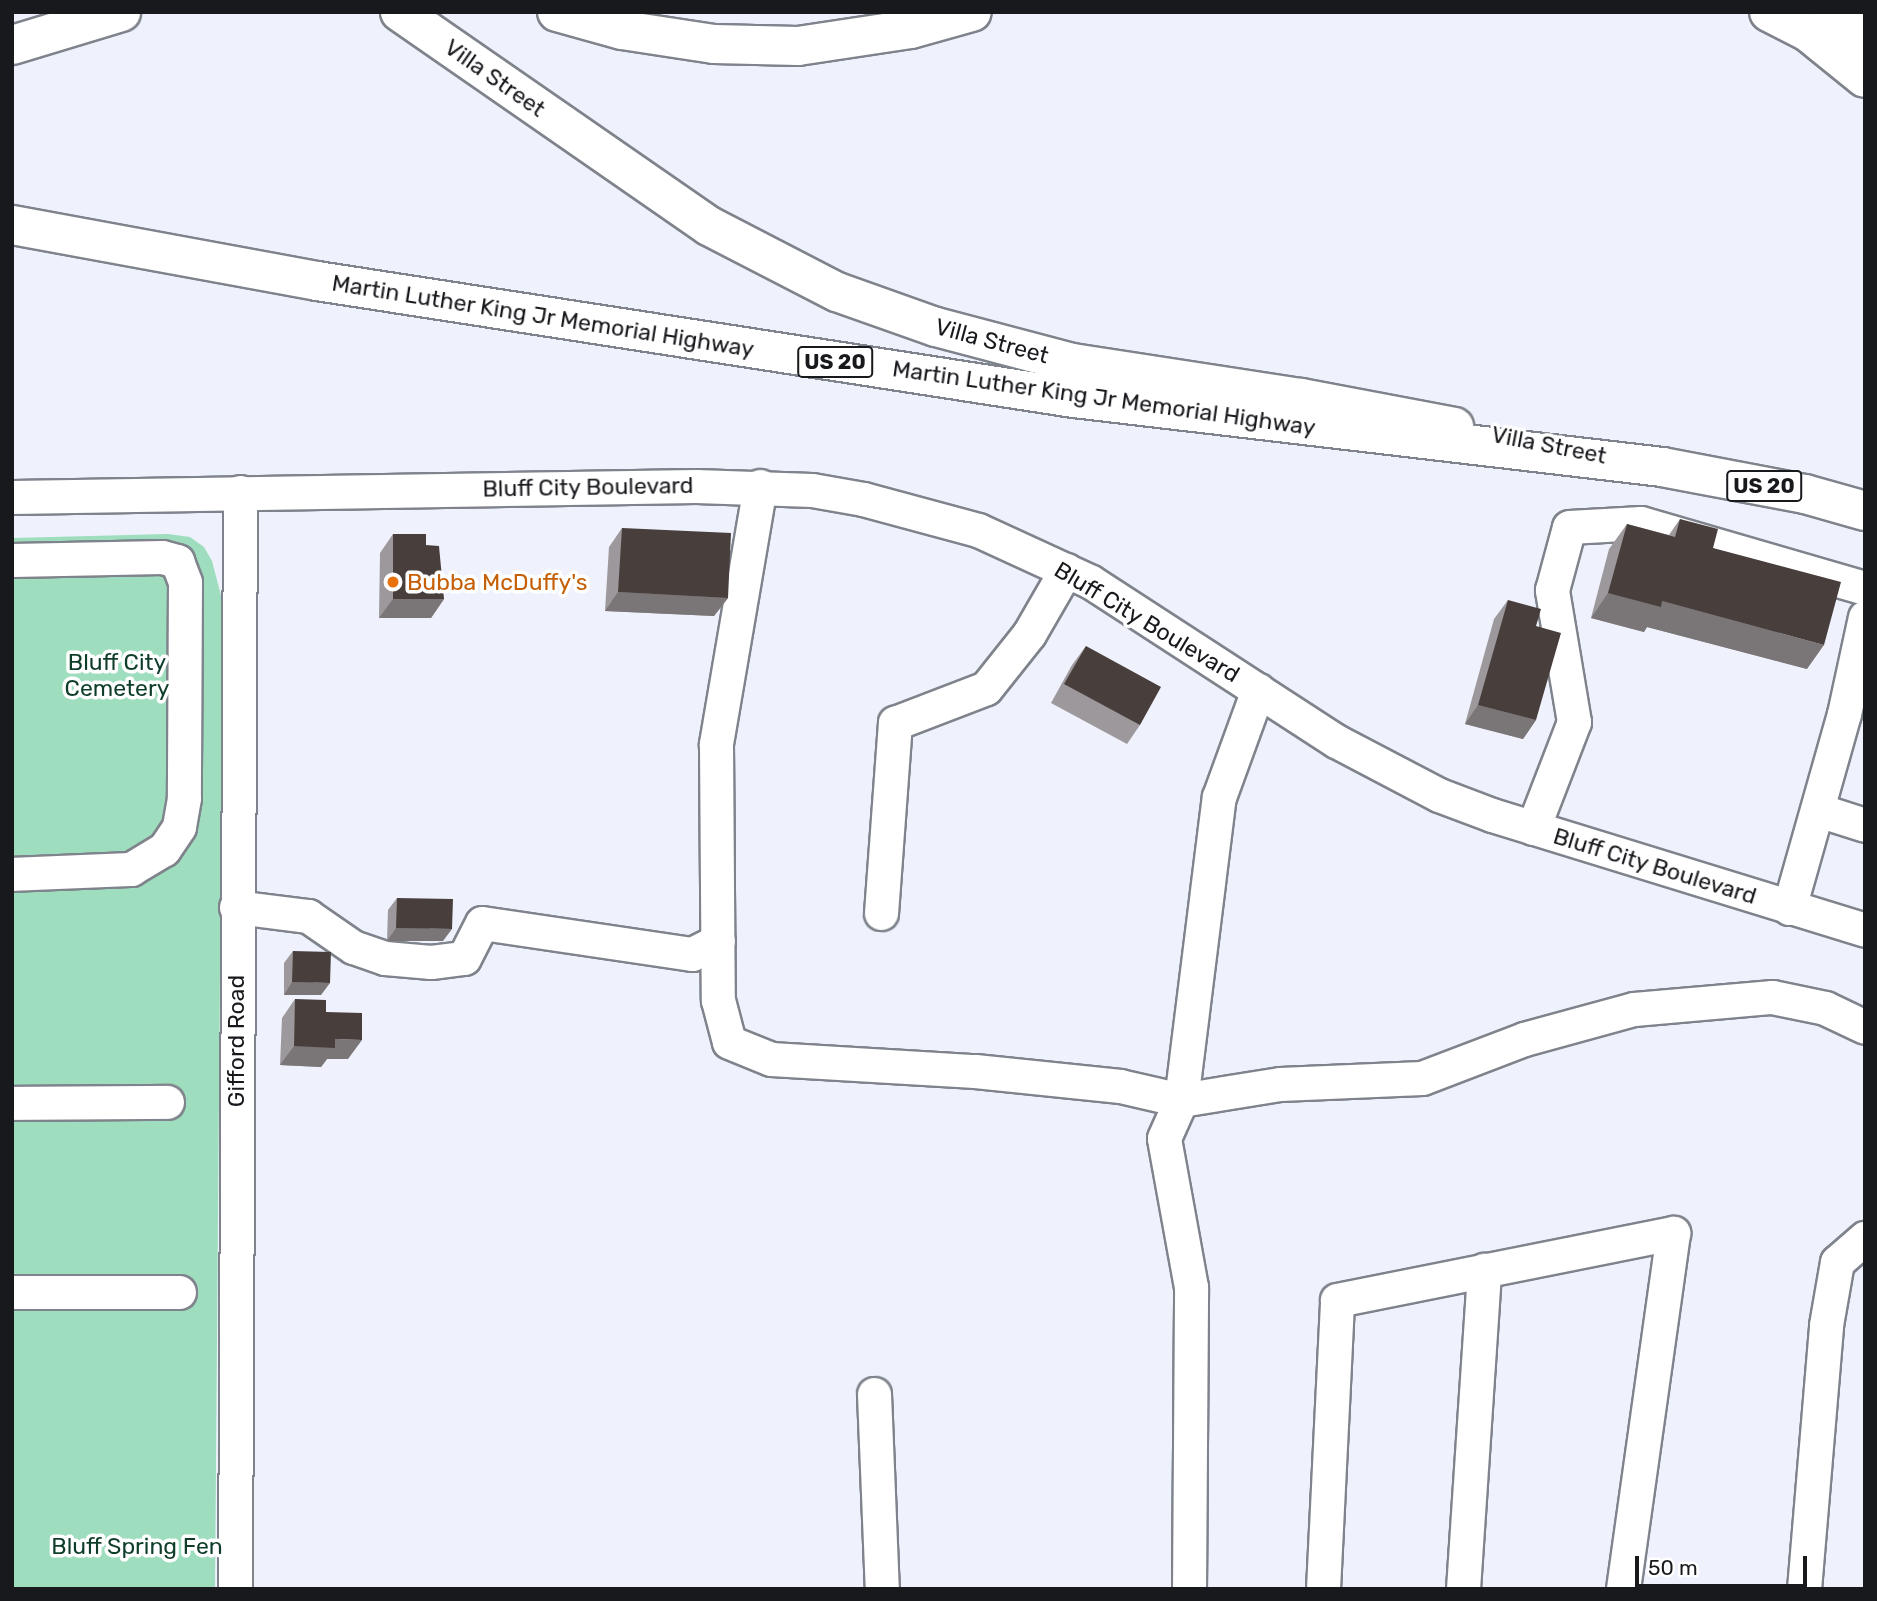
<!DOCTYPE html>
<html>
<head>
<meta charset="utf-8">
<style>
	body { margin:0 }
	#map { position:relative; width:1877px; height:1601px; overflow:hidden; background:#eff2fc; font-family:Rubik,sans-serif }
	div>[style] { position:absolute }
	.green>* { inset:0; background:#9eddbd }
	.roads { filter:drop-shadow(2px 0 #7f838b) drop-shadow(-2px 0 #7f838b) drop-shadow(0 2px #7f838b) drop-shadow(0 -2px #7f838b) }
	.minor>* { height:33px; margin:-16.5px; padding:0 16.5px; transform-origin:16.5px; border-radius:16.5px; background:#fff }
	.major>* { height:38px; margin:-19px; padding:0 19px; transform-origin:19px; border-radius:19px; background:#fff }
	.highway>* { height:38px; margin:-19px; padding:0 19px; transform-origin:19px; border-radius:19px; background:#fff }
	.wall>* { inset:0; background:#9c989c }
	.shaded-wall>* { inset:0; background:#7a7576 }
	.building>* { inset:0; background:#483f3d }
	.dots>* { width:19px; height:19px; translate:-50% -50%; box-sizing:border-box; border:4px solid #fff; border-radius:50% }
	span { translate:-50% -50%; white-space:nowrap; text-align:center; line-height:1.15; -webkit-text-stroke:7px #fff; paint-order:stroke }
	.shield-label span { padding:2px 5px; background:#fff; border:2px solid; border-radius:5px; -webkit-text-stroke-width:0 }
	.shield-label { font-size:21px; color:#18191d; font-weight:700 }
	.street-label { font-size:23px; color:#18191d }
	.food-label { font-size:23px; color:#c56008 }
	.left { translate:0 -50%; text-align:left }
	.park-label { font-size:23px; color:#0e3d2a }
	.frame { position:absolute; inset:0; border:14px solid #18191d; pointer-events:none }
	.scale { position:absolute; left:1635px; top:1556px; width:172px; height:32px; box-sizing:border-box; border:4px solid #18191d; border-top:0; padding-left:9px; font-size:21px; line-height:24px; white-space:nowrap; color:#18191d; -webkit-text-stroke:5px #fff; paint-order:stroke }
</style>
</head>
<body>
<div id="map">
	<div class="green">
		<div style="clip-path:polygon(168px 534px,190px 537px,204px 547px,212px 561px,223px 603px,215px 1589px,12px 1589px,12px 538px)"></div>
	</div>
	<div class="roads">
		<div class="minor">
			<div style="left:760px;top:486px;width:262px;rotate:99.7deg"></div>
			<div style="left:716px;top:744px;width:256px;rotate:89.6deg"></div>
			<div style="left:718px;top:1000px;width:43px;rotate:75.3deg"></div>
			<div style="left:729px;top:1042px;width:45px;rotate:22deg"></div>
			<div style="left:771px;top:1059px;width:204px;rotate:3.4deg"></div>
			<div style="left:975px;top:1071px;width:146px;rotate:5.9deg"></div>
			<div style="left:1120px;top:1086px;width:63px;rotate:12.9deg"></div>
			<div style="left:1181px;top:1100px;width:100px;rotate:-9.2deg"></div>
			<div style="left:1280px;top:1084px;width:142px;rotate:-2.4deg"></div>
			<div style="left:1422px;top:1078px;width:109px;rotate:-20.9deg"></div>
			<div style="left:1524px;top:1039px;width:114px;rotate:-15.3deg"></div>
			<div style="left:1634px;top:1009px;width:139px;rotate:-5deg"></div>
			<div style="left:1772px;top:997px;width:54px;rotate:11.7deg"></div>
			<div style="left:1825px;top:1008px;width:44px;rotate:25.4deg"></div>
			<div style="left:12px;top:497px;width:684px;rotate:-0.92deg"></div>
			<div style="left:696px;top:486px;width:116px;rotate:2deg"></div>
			<div style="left:812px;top:490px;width:52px;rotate:10deg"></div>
			<div style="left:863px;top:499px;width:119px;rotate:15.1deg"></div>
			<div style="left:978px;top:530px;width:124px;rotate:24.7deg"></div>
			<div style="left:1091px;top:582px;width:292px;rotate:33deg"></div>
			<div style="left:1336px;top:741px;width:116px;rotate:27.7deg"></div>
			<div style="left:1439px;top:795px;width:57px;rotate:20.7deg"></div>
			<div style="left:1492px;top:815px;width:390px;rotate:17.1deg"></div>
			<div style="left:12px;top:560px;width:150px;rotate:-1.1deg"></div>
			<div style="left:162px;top:557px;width:16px;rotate:15deg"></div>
			<div style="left:177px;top:561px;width:22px;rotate:69deg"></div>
			<div style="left:185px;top:582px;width:216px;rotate:90.3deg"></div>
			<div style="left:184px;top:798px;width:29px;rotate:100deg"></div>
			<div style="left:179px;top:827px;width:27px;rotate:124deg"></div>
			<div style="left:164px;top:849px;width:39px;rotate:149deg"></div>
			<div style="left:131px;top:869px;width:119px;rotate:177.6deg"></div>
			<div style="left:1818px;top:810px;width:49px;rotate:17.7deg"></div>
			<div style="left:1533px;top:828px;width:114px;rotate:-68.9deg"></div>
			<div style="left:1574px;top:722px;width:134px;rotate:-99.5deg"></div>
			<div style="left:1552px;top:590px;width:65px;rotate:-74.9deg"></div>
			<div style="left:1569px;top:527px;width:72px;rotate:-3.2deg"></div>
			<div style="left:1641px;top:523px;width:233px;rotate:16.2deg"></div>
			<div style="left:236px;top:907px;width:73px;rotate:7.1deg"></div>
			<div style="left:308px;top:916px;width:55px;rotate:34.6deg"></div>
			<div style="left:353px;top:947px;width:34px;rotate:19deg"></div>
			<div style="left:385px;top:958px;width:46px;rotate:5deg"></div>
			<div style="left:431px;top:962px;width:33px;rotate:-7deg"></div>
			<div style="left:464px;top:958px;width:39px;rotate:-63deg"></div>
			<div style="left:482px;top:923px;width:212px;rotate:8.4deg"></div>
			<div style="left:692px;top:954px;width:29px;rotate:-27deg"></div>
			<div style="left:1789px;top:908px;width:202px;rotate:-74.2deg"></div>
			<div style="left:1844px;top:714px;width:99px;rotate:-77.8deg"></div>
			<div style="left:881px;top:913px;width:191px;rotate:-85.8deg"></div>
			<div style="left:895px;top:723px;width:97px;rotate:-21deg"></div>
			<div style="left:986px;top:688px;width:69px;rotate:-51.5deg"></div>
			<div style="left:1029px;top:634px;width:74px;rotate:-60deg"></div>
			<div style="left:12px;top:1103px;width:155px;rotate:-0.4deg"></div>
			<div style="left:12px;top:1292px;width:167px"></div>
			<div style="left:874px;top:1394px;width:195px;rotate:87.7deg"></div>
			<div style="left:235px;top:1589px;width:1097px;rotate:-89.74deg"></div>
			<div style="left:1189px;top:1589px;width:302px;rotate:-89.6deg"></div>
			<div style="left:1191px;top:1287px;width:151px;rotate:-100.3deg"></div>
			<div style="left:1164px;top:1138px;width:42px;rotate:-65.9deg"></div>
			<div style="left:1181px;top:1100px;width:305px;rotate:-82.9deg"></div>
			<div style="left:1219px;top:797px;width:114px;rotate:-70deg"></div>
			<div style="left:1323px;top:1589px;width:289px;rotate:-87.2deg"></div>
			<div style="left:1337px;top:1300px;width:343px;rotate:-11.3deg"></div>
			<div style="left:1673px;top:1233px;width:359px;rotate:98deg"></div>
			<div style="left:1463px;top:1589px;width:320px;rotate:-86.2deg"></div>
			<div style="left:1804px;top:1589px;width:265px;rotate:-85.2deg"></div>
			<div style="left:1826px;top:1325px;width:64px;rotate:-80.1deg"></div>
			<div style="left:1837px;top:1262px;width:37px;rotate:-41deg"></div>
		</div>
		<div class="major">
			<div style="left:400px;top:12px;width:376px;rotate:34.7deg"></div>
			<div style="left:709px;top:226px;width:144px;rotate:27.3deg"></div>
			<div style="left:837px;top:292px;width:105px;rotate:19.5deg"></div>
			<div style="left:936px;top:327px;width:141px;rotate:14.8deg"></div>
			<div style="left:1072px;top:363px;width:232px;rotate:8.7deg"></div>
			<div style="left:1301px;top:398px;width:156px;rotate:10.7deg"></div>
			<div style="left:557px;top:12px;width:67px;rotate:15.5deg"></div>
			<div style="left:622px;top:30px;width:93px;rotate:8.7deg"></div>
			<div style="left:714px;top:44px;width:84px;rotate:1.4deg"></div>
			<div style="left:798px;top:46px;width:114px;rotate:-8.6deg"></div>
			<div style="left:911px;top:29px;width:63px;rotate:-15.6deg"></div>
			<div style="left:1769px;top:12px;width:44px;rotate:27.1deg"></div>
			<div style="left:1808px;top:32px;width:73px;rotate:38.9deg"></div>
		</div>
		<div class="highway">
			<div style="left:1834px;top:12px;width:41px;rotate:41.1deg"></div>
			<div style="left:12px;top:45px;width:114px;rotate:-16.8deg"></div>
			<div style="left:12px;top:225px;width:310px;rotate:10.4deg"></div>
			<div style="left:317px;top:281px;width:766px;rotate:8.79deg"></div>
			<div style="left:1074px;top:398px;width:592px;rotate:6.69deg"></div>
			<div style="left:1662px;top:467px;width:146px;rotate:10.7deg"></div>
			<div style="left:1805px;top:494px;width:62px;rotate:15.8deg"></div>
		</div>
	</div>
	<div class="wall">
		<div style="clip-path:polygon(1680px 519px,1713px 548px,1807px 669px,1647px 627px,1644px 632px,1591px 618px,1609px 549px,1627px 524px,1669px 535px)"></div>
		<div style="clip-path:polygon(622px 528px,728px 598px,714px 616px,605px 611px,609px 547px)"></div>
		<div style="clip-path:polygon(393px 534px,426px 545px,444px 599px,431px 618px,379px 618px,380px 553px)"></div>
		<div style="clip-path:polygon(1508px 600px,1536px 626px,1536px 720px,1523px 739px,1465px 724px,1494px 619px)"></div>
		<div style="clip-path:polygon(1086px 646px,1140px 725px,1127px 744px,1051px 703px,1072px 665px)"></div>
		<div style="clip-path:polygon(397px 898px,443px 941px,387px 941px,388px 910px)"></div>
		<div style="clip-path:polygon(293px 951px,321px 995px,284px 995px,284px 963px)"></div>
		<div style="clip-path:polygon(295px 999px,326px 1012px,348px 1059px,327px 1059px,321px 1067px,280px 1065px,282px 1018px)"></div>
	</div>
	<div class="shaded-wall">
		<div style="clip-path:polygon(618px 592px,728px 598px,714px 616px,605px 611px)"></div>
		<div style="clip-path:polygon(1608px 593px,1662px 601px,1824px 645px,1807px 669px,1647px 627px,1644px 632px,1591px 618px)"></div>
		<div style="clip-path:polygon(393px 599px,444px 599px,431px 618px,379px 618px)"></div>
		<div style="clip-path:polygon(1478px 705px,1536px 720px,1523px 739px,1465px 724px)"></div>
		<div style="clip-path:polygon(396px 928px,452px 929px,443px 941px,387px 941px)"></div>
		<div style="clip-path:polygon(292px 982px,330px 983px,321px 995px,284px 995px)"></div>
		<div style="clip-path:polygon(335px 1039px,362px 1040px,348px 1059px,327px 1059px,321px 1067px,280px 1065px,294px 1046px)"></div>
	</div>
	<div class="building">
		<div style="clip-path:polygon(1680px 519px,1718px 529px,1713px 548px,1841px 582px,1824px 645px,1662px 601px,1661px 607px,1608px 593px,1627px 524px,1675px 537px)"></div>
		<div style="clip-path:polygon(622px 528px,731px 533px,728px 598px,618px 592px)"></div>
		<div style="clip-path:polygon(393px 534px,426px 534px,426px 545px,439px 546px,444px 599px,393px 599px)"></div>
		<div style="clip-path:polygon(1508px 600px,1541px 609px,1536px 626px,1561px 633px,1536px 720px,1478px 705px)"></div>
		<div style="clip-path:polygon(1086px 646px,1161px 687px,1140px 725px,1064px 684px)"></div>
		<div style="clip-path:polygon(397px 898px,453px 899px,452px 929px,396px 928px)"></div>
		<div style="clip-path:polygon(293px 951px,331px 952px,330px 983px,292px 982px)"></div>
		<div style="clip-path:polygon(295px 999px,326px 1000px,326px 1012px,362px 1013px,362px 1040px,335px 1039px,335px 1048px,294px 1046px)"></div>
	</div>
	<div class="dots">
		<div style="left:393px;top:582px;background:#e8710a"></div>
	</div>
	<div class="shield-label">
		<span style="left:835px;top:362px">US 20</span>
		<span style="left:1764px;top:486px">US 20</span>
	</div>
	<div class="street-label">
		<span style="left:495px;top:78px;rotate:35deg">Villa Street</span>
		<span style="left:543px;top:316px;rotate:9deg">Martin Luther King Jr Memorial Highway</span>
		<span style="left:992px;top:341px;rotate:15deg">Villa Street</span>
		<span style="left:1104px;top:398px;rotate:8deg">Martin Luther King Jr Memorial Highway</span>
		<span style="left:1549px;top:445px;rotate:11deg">Villa Street</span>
		<span style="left:588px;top:487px;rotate:-1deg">Bluff City Boulevard</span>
		<span style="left:1147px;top:622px;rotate:31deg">Bluff City Boulevard</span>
		<span style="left:1655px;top:866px;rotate:17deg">Bluff City Boulevard</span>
		<span style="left:236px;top:1041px;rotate:-90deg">Gifford Road</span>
	</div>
	<div class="food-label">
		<span class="left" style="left:407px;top:582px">Bubba McDuffy's</span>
	</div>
	<div class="park-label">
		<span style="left:117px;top:675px">Bluff City<br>Cemetery</span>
		<span style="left:137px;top:1546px">Bluff Spring Fen</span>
	</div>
	<div class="frame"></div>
	<div class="scale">50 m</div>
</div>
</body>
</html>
